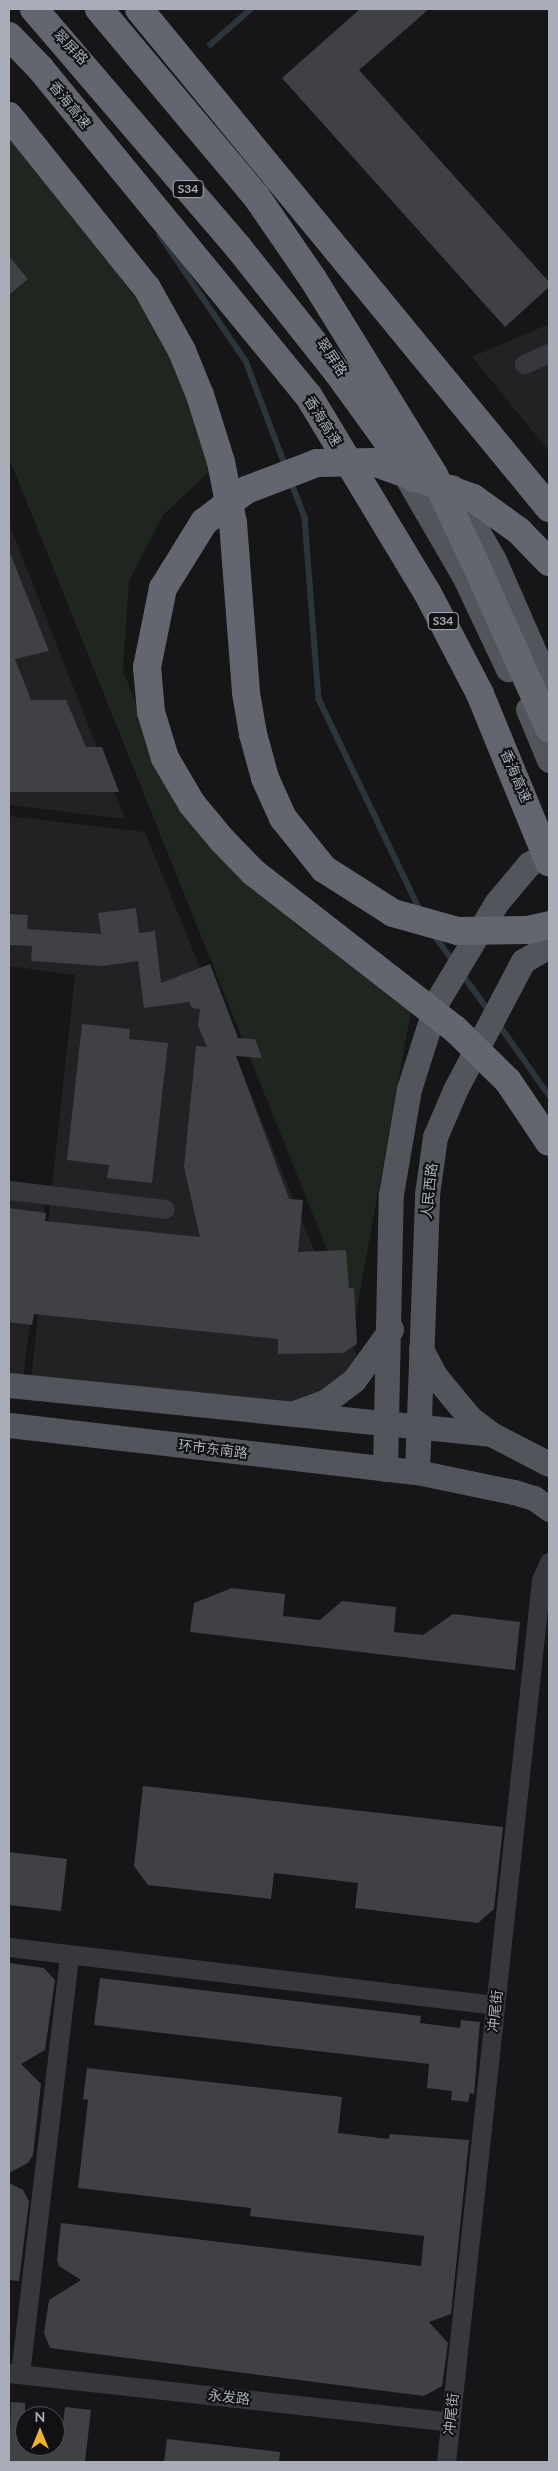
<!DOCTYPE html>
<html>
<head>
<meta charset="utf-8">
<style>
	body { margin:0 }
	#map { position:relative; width:558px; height:2471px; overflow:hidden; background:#161618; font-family:Lato,"Noto Sans SC",sans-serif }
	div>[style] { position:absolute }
	.built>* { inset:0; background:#222225 }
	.green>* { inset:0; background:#1e261f }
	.stream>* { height:5.5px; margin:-2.75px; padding:0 2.75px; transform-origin:2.75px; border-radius:2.75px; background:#2c353c }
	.building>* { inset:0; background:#404145 }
	.minor>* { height:19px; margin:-9.5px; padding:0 9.5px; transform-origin:9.5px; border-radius:9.5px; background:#37383d }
	.major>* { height:25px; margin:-12.5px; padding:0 12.5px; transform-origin:12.5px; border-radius:12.5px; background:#53555c }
	.highway>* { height:28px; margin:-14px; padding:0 14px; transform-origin:14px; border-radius:14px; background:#63666e }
	.highway-bridge>* { height:28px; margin:-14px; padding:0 14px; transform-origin:14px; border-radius:14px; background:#63666e }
	span { translate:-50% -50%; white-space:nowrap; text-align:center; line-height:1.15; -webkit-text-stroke:4px #111113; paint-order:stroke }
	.shield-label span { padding:1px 4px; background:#111113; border:1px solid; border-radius:4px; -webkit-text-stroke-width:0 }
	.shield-label { font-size:12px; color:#a8adb8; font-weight:700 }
	.street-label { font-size:14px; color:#a8adb8 }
	.frame { position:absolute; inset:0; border:10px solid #a8adb8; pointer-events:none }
	.north { position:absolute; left:15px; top:2406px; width:50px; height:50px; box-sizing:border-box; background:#111113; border:1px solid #4d4f55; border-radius:50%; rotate:0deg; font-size:14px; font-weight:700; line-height:20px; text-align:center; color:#a8adb8 }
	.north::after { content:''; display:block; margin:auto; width:18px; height:22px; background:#f2b134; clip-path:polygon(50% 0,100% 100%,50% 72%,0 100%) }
</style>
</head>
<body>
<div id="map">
	<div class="built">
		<div style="clip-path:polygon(549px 324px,549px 451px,472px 357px)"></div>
		<div style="clip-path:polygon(9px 523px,125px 819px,9px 805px)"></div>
		<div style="clip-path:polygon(9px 816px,145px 832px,361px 1366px,302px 1412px,31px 1380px,75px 975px,9px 966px)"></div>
		<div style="clip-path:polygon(9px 1200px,45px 1204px,23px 1379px,9px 1377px)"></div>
	</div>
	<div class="green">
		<div style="clip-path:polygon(9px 123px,191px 375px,210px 471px,163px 515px,129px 581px,123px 671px,169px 785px,296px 925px,412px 1006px,355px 1319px,9px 458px)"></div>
	</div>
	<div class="stream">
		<div style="left:210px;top:45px;width:55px;rotate:-41.3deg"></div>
		<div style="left:160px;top:235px;width:153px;rotate:55.7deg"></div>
		<div style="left:246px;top:361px;width:113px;rotate:69.3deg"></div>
		<div style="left:291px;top:481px;width:40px;rotate:69deg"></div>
		<div style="left:305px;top:518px;width:182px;rotate:85.6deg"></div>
		<div style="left:319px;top:699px;width:234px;rotate:64.4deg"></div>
		<div style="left:433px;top:933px;width:36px;rotate:54deg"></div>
		<div style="left:461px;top:972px;width:48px;rotate:54.3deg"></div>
		<div style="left:498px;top:1023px;width:88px;rotate:54.7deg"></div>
	</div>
	<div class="building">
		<div style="clip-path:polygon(360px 9px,429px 9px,359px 70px,549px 282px,549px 287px,505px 327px,282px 78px)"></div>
		<div style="clip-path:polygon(9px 256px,28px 279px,9px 295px)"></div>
		<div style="clip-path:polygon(10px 553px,49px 651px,15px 659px,31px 700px,66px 700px,86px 747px,102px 747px,119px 792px,9px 792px)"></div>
		<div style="clip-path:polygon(136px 908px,139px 933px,155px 931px,161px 983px,210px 964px,238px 1038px,255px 1039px,262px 1058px,236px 1056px,289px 1199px,303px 1200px,298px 1252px,346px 1250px,349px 1288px,354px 1288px,357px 1344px,343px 1353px,278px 1354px,278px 1339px,34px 1314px,32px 1325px,9px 1322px,9px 1208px,46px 1213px,45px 1221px,200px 1237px,184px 1167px,196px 1046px,207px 1047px,198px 1025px,200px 1009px,192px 1008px,189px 1002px,144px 1008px,138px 961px,102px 966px,31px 961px,32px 946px,9px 945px,9px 914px,28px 915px,27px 929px,101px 934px,98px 913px)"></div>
		<div style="clip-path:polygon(82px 1024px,130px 1029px,129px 1039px,168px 1043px,152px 1183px,107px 1178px,109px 1165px,67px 1160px)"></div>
		<div style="clip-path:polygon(232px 1588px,285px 1594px,283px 1616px,320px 1620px,342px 1601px,396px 1607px,394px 1632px,423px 1635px,453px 1614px,520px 1622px,515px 1670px,190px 1632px,194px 1603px)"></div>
		<div style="clip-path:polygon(143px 1786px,503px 1827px,494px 1909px,478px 1923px,355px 1908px,358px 1883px,274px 1873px,271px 1899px,148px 1885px,134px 1866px)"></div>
		<div style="clip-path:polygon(9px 1852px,67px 1859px,61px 1911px,9px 1905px)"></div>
		<div style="clip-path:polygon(9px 1963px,44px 1968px,55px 1980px,45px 2050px,21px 2064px,41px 2084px,33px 2155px,28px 2163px,9px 2173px)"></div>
		<div style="clip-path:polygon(100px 1978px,421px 2016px,420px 2023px,460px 2028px,461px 2020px,480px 2022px,474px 2094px,470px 2093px,468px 2102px,451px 2100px,452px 2091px,427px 2088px,429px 2064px,94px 2025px)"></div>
		<div style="clip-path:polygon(87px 2068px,342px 2097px,338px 2133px,389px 2139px,390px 2134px,469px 2140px,451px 2314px,429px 2322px,448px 2343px,442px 2386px,424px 2396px,50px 2348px,44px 2333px,49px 2300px,81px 2280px,59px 2266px,57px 2260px,61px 2223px,421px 2266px,424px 2236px,250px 2216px,251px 2208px,78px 2188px,88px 2100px,83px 2099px)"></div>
		<div style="clip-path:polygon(9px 2183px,23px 2190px,29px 2201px,19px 2281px,9px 2280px)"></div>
		<div style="clip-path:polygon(11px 2402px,25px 2403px,25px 2446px,55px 2446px,55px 2422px,63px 2423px,65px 2407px,91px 2410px,85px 2462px,9px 2461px)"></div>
		<div style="clip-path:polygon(167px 2439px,280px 2452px,279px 2462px,164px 2462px)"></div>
	</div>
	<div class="minor">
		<div style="left:524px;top:364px;width:27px;rotate:-24deg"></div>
		<div style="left:9px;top:1190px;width:157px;rotate:6.9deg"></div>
		<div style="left:9px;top:1947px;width:489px;rotate:6.8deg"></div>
		<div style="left:9px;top:2373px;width:444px;rotate:6.3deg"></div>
		<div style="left:20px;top:2374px;width:423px;rotate:-83.3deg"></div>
		<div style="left:446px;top:2462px;width:887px;rotate:-83.85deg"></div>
		<div style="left:541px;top:1580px;width:20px;rotate:-66deg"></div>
	</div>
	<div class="major">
		<div style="left:399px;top:464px;width:129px;rotate:59.9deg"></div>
		<div style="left:464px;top:576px;width:103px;rotate:64.7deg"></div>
		<div style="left:452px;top:487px;width:84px;rotate:60.1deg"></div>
		<div style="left:494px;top:560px;width:137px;rotate:66.4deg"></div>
		<div style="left:528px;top:709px;width:55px;rotate:67.6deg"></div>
		<div style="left:421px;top:1349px;width:32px;rotate:62deg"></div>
		<div style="left:436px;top:1377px;width:53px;rotate:50.3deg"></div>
		<div style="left:470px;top:1418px;width:26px;rotate:37deg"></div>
		<div style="left:491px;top:1434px;width:65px;rotate:27.3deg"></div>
		<div style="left:9px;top:1385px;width:484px;rotate:5.8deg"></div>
		<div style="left:294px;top:1413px;width:33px;rotate:-20deg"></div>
		<div style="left:325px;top:1402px;width:36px;rotate:-37deg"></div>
		<div style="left:354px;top:1380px;width:63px;rotate:-54deg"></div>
		<div style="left:9px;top:1425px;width:411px;rotate:6.6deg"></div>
		<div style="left:417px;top:1472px;width:99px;rotate:11.7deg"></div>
		<div style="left:514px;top:1492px;width:21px;rotate:17deg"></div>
		<div style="left:534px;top:1498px;width:19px;rotate:36deg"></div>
		<div style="left:385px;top:1469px;width:275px;rotate:-88.8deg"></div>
		<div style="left:391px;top:1194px;width:107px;rotate:-80.3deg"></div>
		<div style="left:409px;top:1089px;width:92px;rotate:-72.3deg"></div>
		<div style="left:437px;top:1001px;width:116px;rotate:-58.8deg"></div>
		<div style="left:497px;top:902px;width:50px;rotate:-49.9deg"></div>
		<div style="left:529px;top:864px;width:23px;rotate:-29deg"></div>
		<div style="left:417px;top:1472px;width:278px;rotate:-87.9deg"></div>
		<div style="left:427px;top:1194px;width:58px;rotate:-82deg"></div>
		<div style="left:435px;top:1137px;width:51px;rotate:-66.9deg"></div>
		<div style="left:455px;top:1090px;width:146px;rotate:-62.2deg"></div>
		<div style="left:523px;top:961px;width:30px;rotate:-30deg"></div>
	</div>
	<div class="highway">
		<div style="left:34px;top:9px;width:313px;rotate:49.4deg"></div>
		<div style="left:238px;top:247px;width:161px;rotate:51.6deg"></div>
		<div style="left:139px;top:9px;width:646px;rotate:50.59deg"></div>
		<div style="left:9px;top:36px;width:45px;rotate:45.9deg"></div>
		<div style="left:40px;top:68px;width:423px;rotate:50.7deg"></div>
		<div style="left:9px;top:116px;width:221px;rotate:51.3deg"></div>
		<div style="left:147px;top:288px;width:72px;rotate:60.9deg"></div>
		<div style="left:182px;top:351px;width:48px;rotate:67.8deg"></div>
		<div style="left:476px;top:565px;width:179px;rotate:65.9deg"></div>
		<div style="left:528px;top:930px;width:22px;rotate:-13deg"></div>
	</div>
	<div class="highway-bridge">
		<div style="left:99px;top:9px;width:244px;rotate:50deg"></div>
		<div style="left:256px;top:196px;width:101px;rotate:55.5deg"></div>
		<div style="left:313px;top:279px;width:230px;rotate:58.3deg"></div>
		<div style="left:434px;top:475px;width:99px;rotate:65deg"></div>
		<div style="left:338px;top:373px;width:130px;rotate:54.1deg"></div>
		<div style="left:200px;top:395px;width:70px;rotate:72.6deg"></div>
		<div style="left:221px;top:462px;width:62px;rotate:78.9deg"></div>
		<div style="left:233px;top:523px;width:170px;rotate:85.6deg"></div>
		<div style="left:246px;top:693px;width:42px;rotate:80.3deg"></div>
		<div style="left:253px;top:734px;width:46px;rotate:74.7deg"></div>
		<div style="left:265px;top:778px;width:44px;rotate:65.8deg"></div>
		<div style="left:283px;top:818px;width:65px;rotate:51.2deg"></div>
		<div style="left:324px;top:869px;width:82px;rotate:32.5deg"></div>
		<div style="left:393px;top:913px;width:67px;rotate:15.5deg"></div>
		<div style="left:458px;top:931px;width:70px;rotate:-0.8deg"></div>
		<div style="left:308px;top:395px;width:230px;rotate:58.9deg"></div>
		<div style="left:427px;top:592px;width:115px;rotate:62.5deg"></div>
		<div style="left:480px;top:694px;width:182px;rotate:67.7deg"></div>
		<div style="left:549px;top:562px;width:43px;rotate:-134.1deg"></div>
		<div style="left:519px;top:531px;width:57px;rotate:-144.3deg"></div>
		<div style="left:473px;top:498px;width:106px;rotate:-160.2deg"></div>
		<div style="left:373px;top:462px;width:56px;rotate:179deg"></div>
		<div style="left:317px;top:463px;width:76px;rotate:159.2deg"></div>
		<div style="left:246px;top:490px;width:53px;rotate:142.7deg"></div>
		<div style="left:204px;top:522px;width:78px;rotate:121.8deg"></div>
		<div style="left:163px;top:588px;width:81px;rotate:101.4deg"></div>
		<div style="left:147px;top:667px;width:45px;rotate:84.9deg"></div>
		<div style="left:151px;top:712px;width:48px;rotate:73.1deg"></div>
		<div style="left:165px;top:758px;width:53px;rotate:59.6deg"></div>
		<div style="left:192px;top:804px;width:47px;rotate:50.2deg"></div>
		<div style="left:222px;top:840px;width:45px;rotate:45.9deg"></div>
		<div style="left:253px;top:872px;width:256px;rotate:37.9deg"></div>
		<div style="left:455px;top:1029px;width:74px;rotate:44.5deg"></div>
		<div style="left:508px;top:1081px;width:73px;rotate:56.1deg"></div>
	</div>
	<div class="shield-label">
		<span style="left:188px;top:189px">S34</span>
		<span style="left:443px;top:621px">S34</span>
	</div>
	<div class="street-label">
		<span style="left:71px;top:47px;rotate:46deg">翠屏路</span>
		<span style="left:70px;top:105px;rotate:51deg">香海高速</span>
		<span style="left:332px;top:357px;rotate:56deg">翠屏路</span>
		<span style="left:323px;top:421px;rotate:58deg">香海高速</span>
		<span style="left:516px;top:776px;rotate:67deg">香海高速</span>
		<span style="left:429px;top:1191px;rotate:-84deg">人民西路</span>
		<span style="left:213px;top:1449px;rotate:7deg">环市东南路</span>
		<span style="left:495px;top:2011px;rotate:-84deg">冲尾街</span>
		<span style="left:229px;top:2397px;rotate:6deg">永发路</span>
		<span style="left:451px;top:2414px;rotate:-84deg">冲尾街</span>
	</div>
	<div class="frame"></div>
	<div class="north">N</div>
</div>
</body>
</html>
